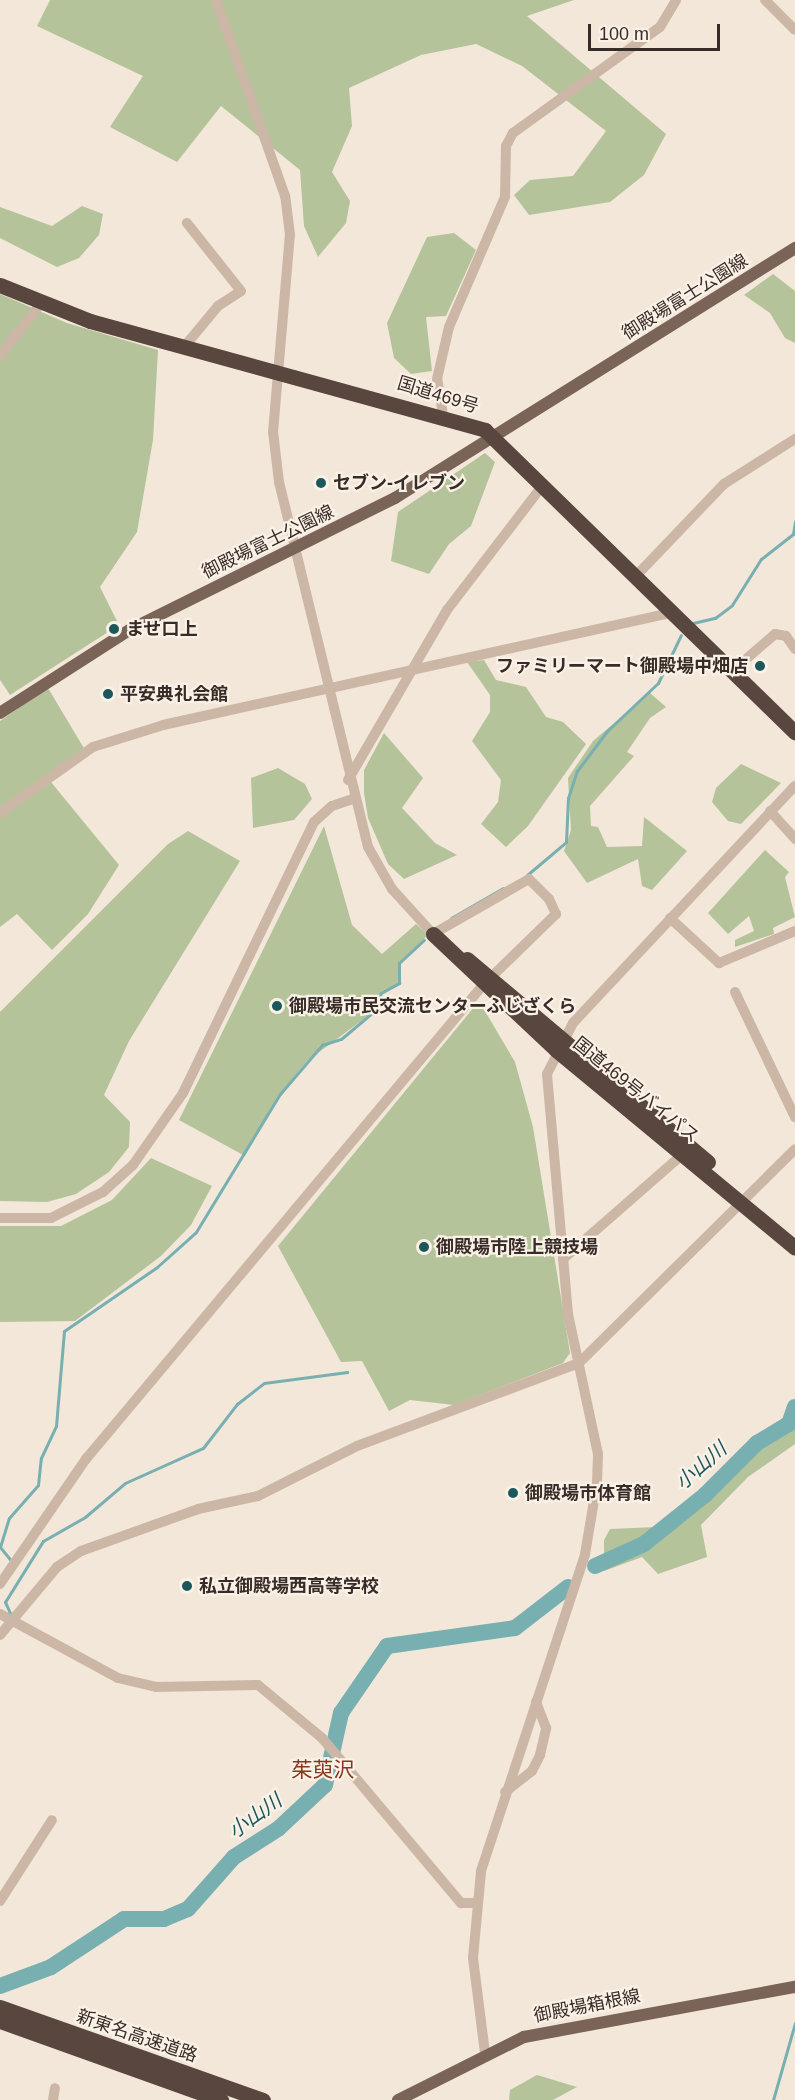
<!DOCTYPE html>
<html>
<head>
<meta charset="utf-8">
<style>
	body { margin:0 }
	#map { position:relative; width:795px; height:2100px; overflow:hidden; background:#f3e7da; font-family:Arial,"Noto Sans JP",sans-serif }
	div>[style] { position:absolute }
	.green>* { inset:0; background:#b5c39a }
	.stream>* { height:3px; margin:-1.5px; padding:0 1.5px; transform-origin:1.5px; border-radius:1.5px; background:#78afb1 }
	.river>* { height:16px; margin:-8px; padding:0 8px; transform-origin:8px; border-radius:8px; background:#78afb1 }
	.minor>* { height:10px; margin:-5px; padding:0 5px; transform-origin:5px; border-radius:5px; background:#ccb7a6 }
	.major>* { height:12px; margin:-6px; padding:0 6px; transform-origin:6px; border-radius:6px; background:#7a6357 }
	.highway>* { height:15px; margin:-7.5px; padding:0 7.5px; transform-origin:7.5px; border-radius:7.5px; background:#59463e }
	.dots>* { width:16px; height:16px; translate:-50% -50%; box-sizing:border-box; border:3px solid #faf1e7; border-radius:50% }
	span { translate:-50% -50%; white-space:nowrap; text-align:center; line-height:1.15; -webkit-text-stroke:4.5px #faf1e7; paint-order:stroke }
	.street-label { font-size:18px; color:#372c27 }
	.poi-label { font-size:18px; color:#372c27; font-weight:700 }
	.left { translate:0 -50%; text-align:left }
	.right { translate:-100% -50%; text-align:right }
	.water-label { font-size:20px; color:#1b575b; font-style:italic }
	.quarter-label { font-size:21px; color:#8a361c }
	.scale { position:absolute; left:588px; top:24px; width:132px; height:27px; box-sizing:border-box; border:3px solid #372c27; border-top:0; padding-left:8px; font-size:18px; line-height:21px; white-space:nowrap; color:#372c27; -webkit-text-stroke:4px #faf1e7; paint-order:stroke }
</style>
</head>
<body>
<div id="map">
	<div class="green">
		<div style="clip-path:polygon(50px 0,574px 0,527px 16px,666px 134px,644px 175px,610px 202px,529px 215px,514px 195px,530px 180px,573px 176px,606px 131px,522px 66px,476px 44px,421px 55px,349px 88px,352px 126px,332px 172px,350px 201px,346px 223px,318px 257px,304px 226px,300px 170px,221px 106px,177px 162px,110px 127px,143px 76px,37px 26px)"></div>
		<div style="clip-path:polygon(82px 206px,103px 214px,99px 235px,79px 258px,57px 267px,0 238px,0 207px,52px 226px)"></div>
		<div style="clip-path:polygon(454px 233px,476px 250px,446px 316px,426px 317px,432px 371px,411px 374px,394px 358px,387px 323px,427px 237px)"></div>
		<div style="clip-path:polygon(773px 274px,795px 291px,795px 343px,785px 338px,770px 313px,744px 295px)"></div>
		<div style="clip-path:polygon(0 294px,67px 323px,158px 350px,153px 440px,137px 532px,100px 587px,119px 625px,10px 695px,0 680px)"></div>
		<div style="clip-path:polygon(485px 453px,495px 462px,471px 526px,449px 544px,429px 574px,391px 561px,398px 512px)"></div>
		<div style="clip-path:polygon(484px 660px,496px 680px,526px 687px,546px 717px,563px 722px,586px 744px,528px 826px,506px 847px,481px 824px,498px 802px,501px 780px,472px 741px,490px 712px,490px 695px,467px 662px)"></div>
		<div style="clip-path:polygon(48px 688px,85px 750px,46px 776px,119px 865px,88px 914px,52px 950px,17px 914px,0 927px,0 721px)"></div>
		<div style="clip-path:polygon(650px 693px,666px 707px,650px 718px,627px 752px,634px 756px,590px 806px,591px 826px,598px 827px,607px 847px,642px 846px,644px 817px,687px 851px,652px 890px,642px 886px,638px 859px,587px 883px,564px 851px,571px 830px,568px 778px,593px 741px)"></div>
		<div style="clip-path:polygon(384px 733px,423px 778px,402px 808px,435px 843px,457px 855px,404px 879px,388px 864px,368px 818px,364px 793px,364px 770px)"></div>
		<div style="clip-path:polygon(741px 764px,781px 783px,741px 824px,728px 821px,712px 802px,716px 788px)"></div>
		<div style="clip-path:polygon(278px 768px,305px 784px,312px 799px,294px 820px,253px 828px,251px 778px)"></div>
		<div style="clip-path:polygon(324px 826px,352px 925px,382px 954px,416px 924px,428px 935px,399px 963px,399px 983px,381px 993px,372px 1013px,307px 1061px,280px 1094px,245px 1156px,179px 1120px)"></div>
		<div style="clip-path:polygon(188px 831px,240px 861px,129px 1041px,104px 1095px,130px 1122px,129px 1147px,109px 1172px,76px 1194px,47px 1202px,0 1201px,0 1012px,168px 844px)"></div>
		<div style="clip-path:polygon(765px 850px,789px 872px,785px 877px,795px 917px,773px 928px,774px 934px,735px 947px,735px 940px,754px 931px,749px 916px,728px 934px,708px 913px)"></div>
		<div style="clip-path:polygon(479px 1001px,515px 1062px,533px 1127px,570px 1353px,563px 1363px,454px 1405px,410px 1400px,389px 1411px,362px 1361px,341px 1362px,278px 1246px)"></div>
		<div style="clip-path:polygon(151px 1158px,212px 1186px,191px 1225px,161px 1256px,75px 1321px,0 1322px,0 1226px,61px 1226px,112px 1200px)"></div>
		<div style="clip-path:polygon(795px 1421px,795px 1444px,748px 1477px,701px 1525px,707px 1557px,658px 1574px,642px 1557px,604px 1571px,604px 1540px,610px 1529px,656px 1527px)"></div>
		<div style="clip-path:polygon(537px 2075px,577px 2087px,553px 2100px,509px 2100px,510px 2090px)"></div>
	</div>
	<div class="stream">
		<div style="left:693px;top:623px;width:23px;rotate:-13deg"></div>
		<div style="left:715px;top:618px;width:21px;rotate:-37deg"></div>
		<div style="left:732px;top:605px;width:54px;rotate:-57.8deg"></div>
		<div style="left:761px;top:559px;width:41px;rotate:-38deg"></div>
		<div style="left:793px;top:534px;width:13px;rotate:-81deg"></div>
		<div style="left:527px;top:875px;width:51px;rotate:-40.2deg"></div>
		<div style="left:566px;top:842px;width:44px;rotate:-87.4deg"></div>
		<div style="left:568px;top:798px;width:28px;rotate:-72deg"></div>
		<div style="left:577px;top:771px;width:50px;rotate:-53.1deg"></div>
		<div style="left:607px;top:731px;width:70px;rotate:-43.3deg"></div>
		<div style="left:658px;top:683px;width:53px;rotate:-64.4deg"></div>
		<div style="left:451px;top:918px;width:60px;rotate:-30deg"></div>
		<div style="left:0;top:1547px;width:30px;rotate:-73deg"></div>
		<div style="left:9px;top:1518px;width:44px;rotate:-48.7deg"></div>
		<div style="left:38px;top:1485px;width:27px;rotate:-84deg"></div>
		<div style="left:41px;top:1458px;width:35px;rotate:-65deg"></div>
		<div style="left:56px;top:1426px;width:95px;rotate:-85.2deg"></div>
		<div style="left:64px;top:1331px;width:113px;rotate:-34.5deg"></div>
		<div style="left:157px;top:1267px;width:52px;rotate:-41.9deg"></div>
		<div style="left:196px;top:1232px;width:162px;rotate:-58.7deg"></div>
		<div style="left:280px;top:1094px;width:65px;rotate:-49.4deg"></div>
		<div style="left:322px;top:1045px;width:20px;rotate:-18deg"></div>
		<div style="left:341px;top:1039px;width:40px;rotate:-40deg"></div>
		<div style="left:372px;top:1013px;width:22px;rotate:-66deg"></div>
		<div style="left:381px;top:993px;width:21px;rotate:-29deg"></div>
		<div style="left:399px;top:983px;width:20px;rotate:-90deg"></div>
		<div style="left:399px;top:963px;width:34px;rotate:-43deg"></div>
		<div style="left:0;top:1547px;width:19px;rotate:51deg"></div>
		<div style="left:10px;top:1613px;width:12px;rotate:-114deg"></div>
		<div style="left:5px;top:1602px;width:72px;rotate:-58.1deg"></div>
		<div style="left:43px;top:1541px;width:48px;rotate:-29.7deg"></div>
		<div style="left:85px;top:1517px;width:52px;rotate:-40.4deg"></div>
		<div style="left:125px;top:1483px;width:85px;rotate:-24.2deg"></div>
		<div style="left:203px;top:1448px;width:56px;rotate:-52.3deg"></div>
		<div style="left:237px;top:1404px;width:34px;rotate:-38deg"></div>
		<div style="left:264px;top:1383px;width:84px;rotate:-7.5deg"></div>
		<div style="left:773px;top:2100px;width:80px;rotate:-74.1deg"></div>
	</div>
	<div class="river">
		<div style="left:595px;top:1566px;width:54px;rotate:-24.2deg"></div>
		<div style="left:644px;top:1544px;width:78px;rotate:-38.8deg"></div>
		<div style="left:705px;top:1495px;width:74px;rotate:-45deg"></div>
		<div style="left:757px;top:1443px;width:37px;rotate:-31deg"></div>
		<div style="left:789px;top:1424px;width:18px;rotate:-71deg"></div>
		<div style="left:0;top:1986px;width:54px;rotate:-20.4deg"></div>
		<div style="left:51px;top:1967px;width:87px;rotate:-33.3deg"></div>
		<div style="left:124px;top:1919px;width:40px"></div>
		<div style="left:164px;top:1919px;width:26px;rotate:-23deg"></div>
		<div style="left:188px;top:1909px;width:69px;rotate:-48.5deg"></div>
		<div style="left:234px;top:1857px;width:52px;rotate:-32.5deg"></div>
		<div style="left:278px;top:1829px;width:64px;rotate:-43.1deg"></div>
		<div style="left:325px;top:1785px;width:74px;rotate:-77.5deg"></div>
		<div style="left:341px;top:1713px;width:81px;rotate:-55.5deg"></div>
		<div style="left:387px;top:1646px;width:129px;rotate:-8deg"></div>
		<div style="left:515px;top:1628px;width:67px;rotate:-37.7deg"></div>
	</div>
	<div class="minor">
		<div style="left:765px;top:0;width:42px;rotate:45deg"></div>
		<div style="left:184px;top:347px;width:53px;rotate:-50.3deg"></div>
		<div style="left:218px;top:306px;width:27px;rotate:-33deg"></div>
		<div style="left:241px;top:291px;width:87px;rotate:-128.5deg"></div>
		<div style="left:0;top:356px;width:68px;rotate:-52.1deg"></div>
		<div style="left:443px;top:415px;width:36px;rotate:-99deg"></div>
		<div style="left:437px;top:379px;width:53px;rotate:-77deg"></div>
		<div style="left:449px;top:327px;width:142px;rotate:-66.7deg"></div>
		<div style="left:505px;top:197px;width:51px;rotate:-88.9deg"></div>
		<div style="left:506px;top:146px;width:15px;rotate:-62deg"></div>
		<div style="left:513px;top:133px;width:181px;rotate:-35.8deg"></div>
		<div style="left:660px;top:27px;width:31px;rotate:-59deg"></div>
		<div style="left:635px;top:577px;width:129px;rotate:-46.3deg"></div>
		<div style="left:724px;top:484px;width:84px;rotate:-32.4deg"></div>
		<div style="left:731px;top:672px;width:58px;rotate:-40.8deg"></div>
		<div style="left:775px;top:634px;width:11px;rotate:10deg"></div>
		<div style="left:786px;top:636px;width:16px;rotate:55deg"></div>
		<div style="left:348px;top:780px;width:197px;rotate:-59.8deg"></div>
		<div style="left:447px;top:610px;width:156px;rotate:-52.5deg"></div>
		<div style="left:770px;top:811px;width:38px;rotate:48deg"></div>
		<div style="left:0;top:813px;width:114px;rotate:-35.4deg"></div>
		<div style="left:93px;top:747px;width:73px;rotate:-17.4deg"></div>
		<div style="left:163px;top:725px;width:519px;rotate:-12.46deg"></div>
		<div style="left:670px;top:918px;width:67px;rotate:42.6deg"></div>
		<div style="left:719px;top:963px;width:82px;rotate:-22.8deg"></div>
		<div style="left:735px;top:992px;width:139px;rotate:64.4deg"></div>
		<div style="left:0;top:1218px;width:51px"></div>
		<div style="left:51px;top:1218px;width:58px;rotate:-26.6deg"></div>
		<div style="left:103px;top:1192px;width:40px;rotate:-42deg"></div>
		<div style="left:133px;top:1165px;width:88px;rotate:-55.2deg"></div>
		<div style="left:183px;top:1093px;width:301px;rotate:-64.2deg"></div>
		<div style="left:314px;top:822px;width:24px;rotate:-42deg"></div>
		<div style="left:332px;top:806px;width:21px;rotate:-19deg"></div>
		<div style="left:563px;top:1259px;width:159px;rotate:-41.2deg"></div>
		<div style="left:0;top:1584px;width:152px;rotate:-55.5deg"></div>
		<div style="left:86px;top:1459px;width:618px;rotate:-50.05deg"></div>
		<div style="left:483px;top:985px;width:102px;rotate:-44.2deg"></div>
		<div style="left:556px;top:914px;width:17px;rotate:-115deg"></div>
		<div style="left:549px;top:899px;width:28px;rotate:-135deg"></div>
		<div style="left:529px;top:879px;width:111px;rotate:150.2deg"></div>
		<div style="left:433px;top:934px;width:61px;rotate:-132.3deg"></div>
		<div style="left:392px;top:889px;width:48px;rotate:-119.7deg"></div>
		<div style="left:368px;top:847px;width:376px;rotate:-103.7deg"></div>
		<div style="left:279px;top:482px;width:50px;rotate:-96.8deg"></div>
		<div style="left:273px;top:432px;width:198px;rotate:-85.1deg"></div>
		<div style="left:290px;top:235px;width:39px;rotate:-97deg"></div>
		<div style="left:285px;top:196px;width:208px;rotate:-109.4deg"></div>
		<div style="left:0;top:1614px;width:134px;rotate:28.5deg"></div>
		<div style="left:118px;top:1678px;width:39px;rotate:13deg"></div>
		<div style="left:156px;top:1687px;width:102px;rotate:-1.1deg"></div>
		<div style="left:258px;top:1685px;width:83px;rotate:39.6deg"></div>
		<div style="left:322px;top:1738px;width:216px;rotate:49.9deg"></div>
		<div style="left:461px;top:1903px;width:16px"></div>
		<div style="left:0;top:1635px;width:89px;rotate:-50deg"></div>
		<div style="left:57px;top:1567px;width:29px;rotate:-34deg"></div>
		<div style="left:81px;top:1551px;width:124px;rotate:-19.7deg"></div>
		<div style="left:198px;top:1509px;width:61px;rotate:-12.2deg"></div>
		<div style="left:258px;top:1496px;width:111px;rotate:-26.8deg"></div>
		<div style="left:357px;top:1446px;width:237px;rotate:-20.5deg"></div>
		<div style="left:579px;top:1363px;width:304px;rotate:-44.7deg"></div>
		<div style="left:505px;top:1792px;width:34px;rotate:-38deg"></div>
		<div style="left:532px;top:1771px;width:18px;rotate:-63deg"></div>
		<div style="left:540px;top:1755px;width:28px;rotate:-77deg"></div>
		<div style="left:546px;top:1728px;width:28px;rotate:-111deg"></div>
		<div style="left:0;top:1901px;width:96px;rotate:-57.3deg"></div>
		<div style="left:485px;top:2053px;width:96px;rotate:-97.2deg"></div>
		<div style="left:473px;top:1958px;width:87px;rotate:-84.7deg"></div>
		<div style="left:481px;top:1871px;width:334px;rotate:-71.8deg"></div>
		<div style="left:585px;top:1554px;width:72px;rotate:-80.4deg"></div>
		<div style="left:597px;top:1483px;width:29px;rotate:-88deg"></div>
		<div style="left:598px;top:1454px;width:143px;rotate:-102.1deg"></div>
		<div style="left:568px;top:1314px;width:241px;rotate:-95deg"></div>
		<div style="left:547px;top:1074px;width:57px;rotate:-63deg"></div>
		<div style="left:573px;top:1023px;width:325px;rotate:-46.9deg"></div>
		<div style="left:53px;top:2100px;width:12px;rotate:-81deg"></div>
	</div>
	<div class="major">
		<div style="left:0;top:713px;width:156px;rotate:-32.7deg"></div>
		<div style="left:131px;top:629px;width:295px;rotate:-26.4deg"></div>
		<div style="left:395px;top:498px;width:472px;rotate:-32deg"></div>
		<div style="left:398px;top:2100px;width:141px;rotate:-26.6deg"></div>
		<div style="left:524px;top:2037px;width:276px;rotate:-10.5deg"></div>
	</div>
	<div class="highway">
		<div style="left:0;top:285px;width:97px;rotate:21.8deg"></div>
		<div style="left:90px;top:321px;width:410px;rotate:15.4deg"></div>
		<div style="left:485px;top:430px;width:433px;rotate:44.3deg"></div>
		<div style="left:433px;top:934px;width:169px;rotate:43.3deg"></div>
		<div style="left:556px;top:1050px;width:310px;rotate:39.6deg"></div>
		<div style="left:467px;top:959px;width:315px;rotate:40.1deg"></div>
		<div style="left:0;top:2007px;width:279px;rotate:19.5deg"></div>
		<div style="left:0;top:2021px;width:235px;rotate:19.7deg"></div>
	</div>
	<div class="dots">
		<div style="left:321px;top:483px;background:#1b575b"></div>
		<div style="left:114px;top:629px;background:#1b575b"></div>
		<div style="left:760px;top:666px;background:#1b575b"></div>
		<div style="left:108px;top:694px;background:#1b575b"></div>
		<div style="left:277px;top:1006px;background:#1b575b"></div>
		<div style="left:424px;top:1247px;background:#1b575b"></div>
		<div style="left:513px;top:1493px;background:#1b575b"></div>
		<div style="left:187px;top:1586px;background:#1b575b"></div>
	</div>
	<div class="street-label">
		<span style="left:685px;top:297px;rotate:-32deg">御殿場富士公園線</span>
		<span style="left:438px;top:395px;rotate:17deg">国道469号</span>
		<span style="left:268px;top:542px;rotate:-26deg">御殿場富士公園線</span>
		<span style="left:636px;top:1090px;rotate:39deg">国道469号バイパス</span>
		<span style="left:587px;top:2006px;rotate:-11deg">御殿場箱根線</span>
		<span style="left:137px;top:2036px;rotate:19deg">新東名高速道路</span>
	</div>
	<div class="poi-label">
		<span class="left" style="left:333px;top:483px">セブン-イレブン</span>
		<span class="left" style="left:126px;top:629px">ませ口上</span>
		<span class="right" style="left:748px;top:666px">ファミリーマート御殿場中畑店</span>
		<span class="left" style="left:120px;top:694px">平安典礼会館</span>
		<span class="left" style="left:289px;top:1006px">御殿場市民交流センターふじざくら</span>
		<span class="left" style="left:436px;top:1247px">御殿場市陸上競技場</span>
		<span class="left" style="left:525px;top:1493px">御殿場市体育館</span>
		<span class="left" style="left:199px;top:1586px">私立御殿場西高等学校</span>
	</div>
	<div class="water-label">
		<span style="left:701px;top:1466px;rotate:-41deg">小山川</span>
		<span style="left:255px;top:1816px;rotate:-36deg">小山川</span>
	</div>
	<div class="quarter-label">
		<span style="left:323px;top:1770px">茱萸沢</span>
	</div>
	<div class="scale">100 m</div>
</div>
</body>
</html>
